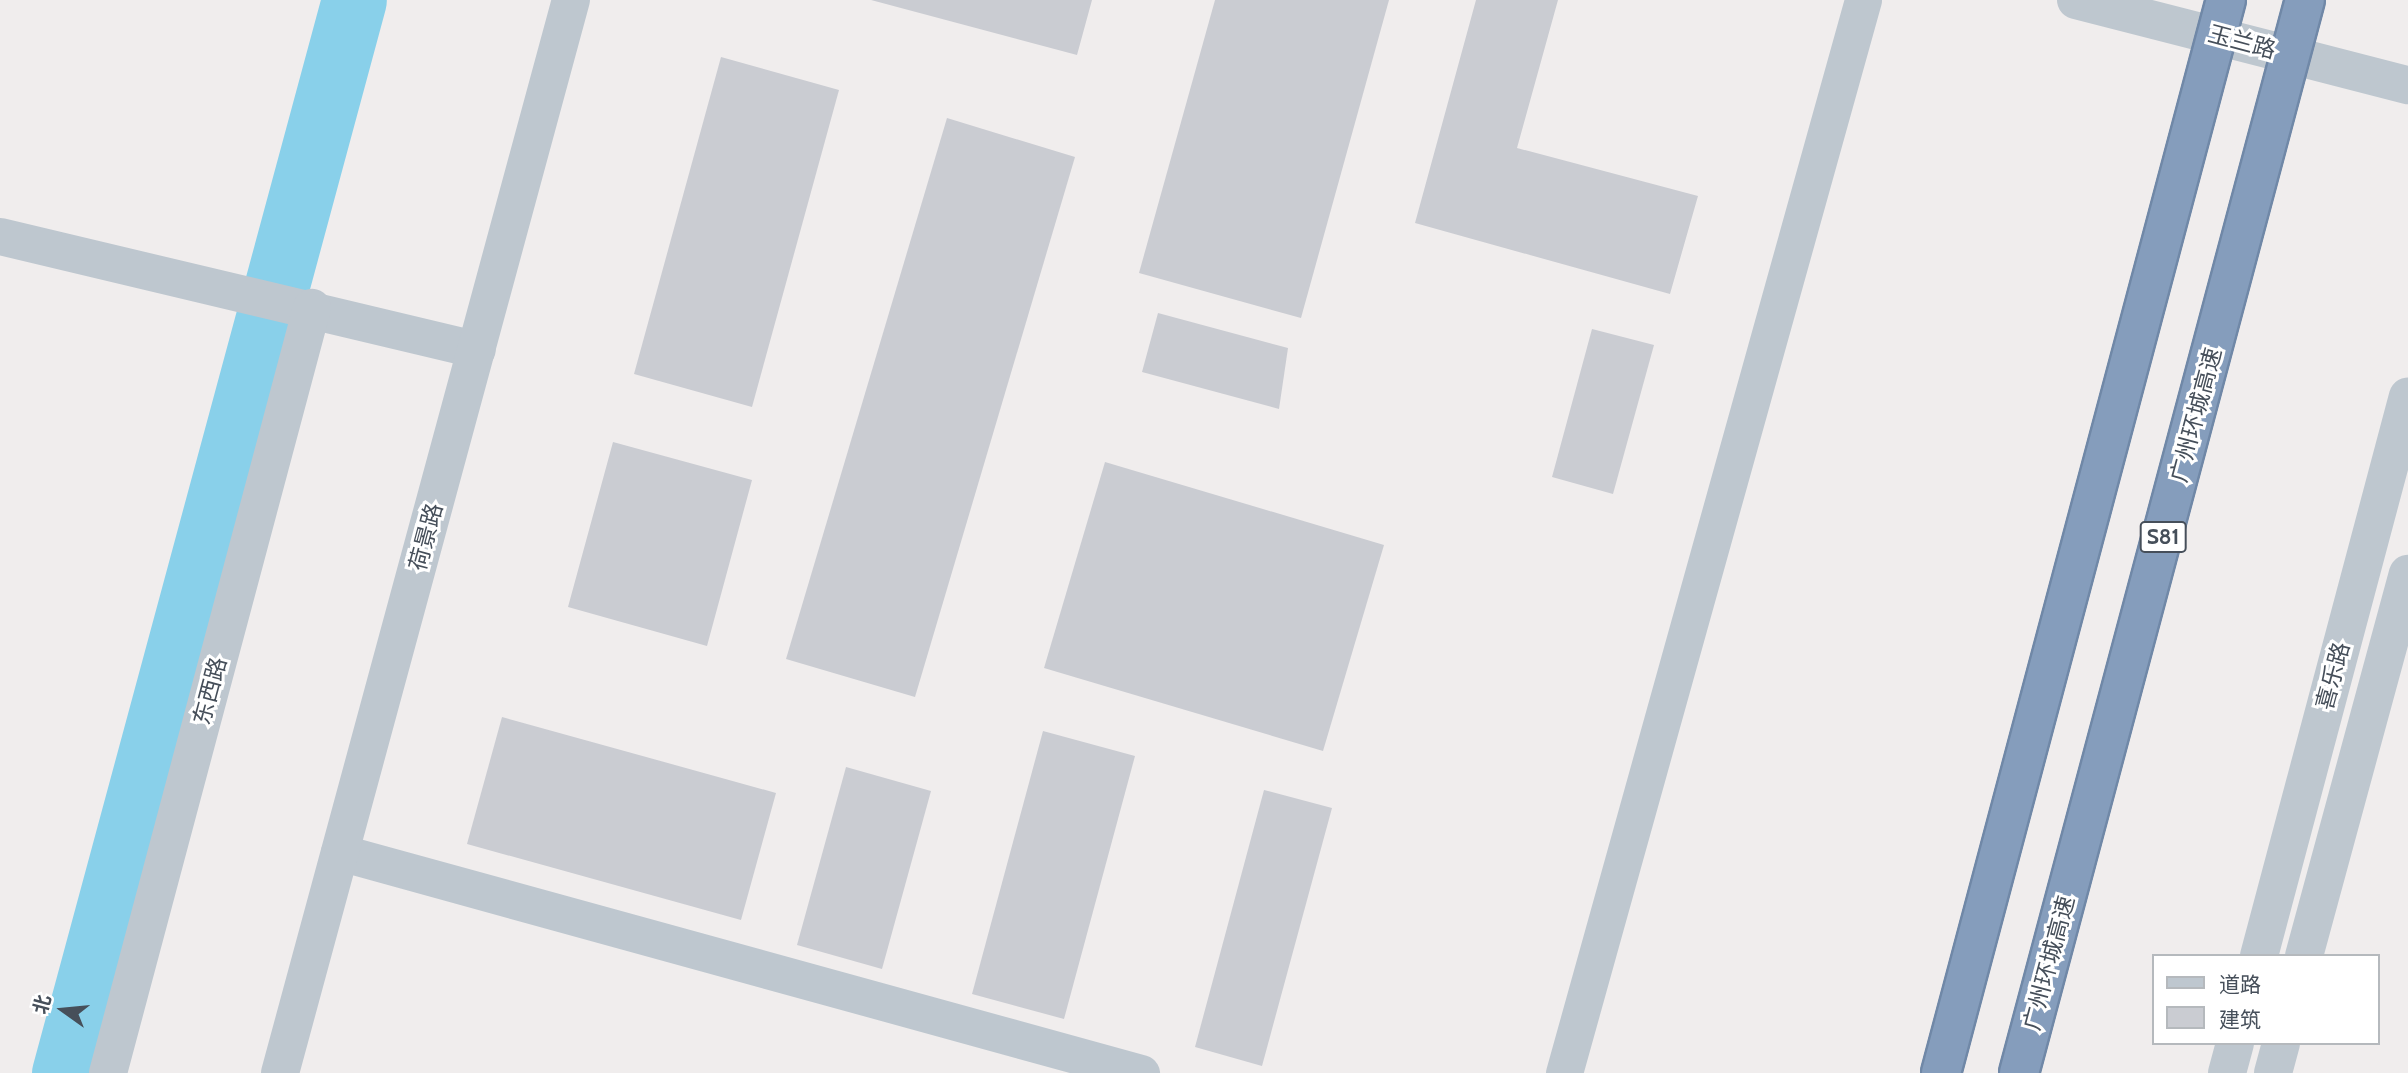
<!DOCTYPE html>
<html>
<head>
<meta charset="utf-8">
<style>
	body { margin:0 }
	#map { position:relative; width:2408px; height:1073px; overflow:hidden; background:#f0eded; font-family:Cabin,"Noto Sans SC",sans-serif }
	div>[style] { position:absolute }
	.river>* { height:65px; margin:-32.5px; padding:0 32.5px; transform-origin:32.5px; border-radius:32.5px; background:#89d0ea }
	.building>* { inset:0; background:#caccd2 }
	.minor>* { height:37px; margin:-18.5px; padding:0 18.5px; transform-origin:18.5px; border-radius:18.5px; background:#bec7cf }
	.tertiary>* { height:38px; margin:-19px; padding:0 19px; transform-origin:19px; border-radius:19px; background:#bec7cf }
	.bridges { filter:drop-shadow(2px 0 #7088a7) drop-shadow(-2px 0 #7088a7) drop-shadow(0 2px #7088a7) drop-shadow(0 -2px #7088a7) }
	.motorway-bridge>* { height:38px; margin:-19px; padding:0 19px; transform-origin:19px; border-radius:19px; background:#859dbc }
	span { translate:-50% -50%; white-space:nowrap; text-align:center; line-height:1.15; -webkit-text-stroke:6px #fff; paint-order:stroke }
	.shield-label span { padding:2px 5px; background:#fff; border:2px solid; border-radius:5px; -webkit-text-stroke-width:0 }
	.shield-label { font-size:21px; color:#464f5a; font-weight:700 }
	.street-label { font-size:23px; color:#464f5a }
	.legend { position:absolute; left:2152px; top:954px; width:228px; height:91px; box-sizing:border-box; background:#fff; border:2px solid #b5b9bd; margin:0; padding:9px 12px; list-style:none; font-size:21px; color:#464f5a }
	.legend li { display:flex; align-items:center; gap:14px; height:35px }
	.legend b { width:35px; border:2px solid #b5b9bd }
	.north { position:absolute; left:28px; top:975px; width:70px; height:70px; -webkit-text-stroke:5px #fff; paint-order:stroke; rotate:285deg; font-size:19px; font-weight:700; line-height:28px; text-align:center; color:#464f5a }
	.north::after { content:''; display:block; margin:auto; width:24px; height:32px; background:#464f5a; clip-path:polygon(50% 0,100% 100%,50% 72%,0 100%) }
</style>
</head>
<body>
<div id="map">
	<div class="river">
		<div style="left:64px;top:1073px;width:1111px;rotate:-74.88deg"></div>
	</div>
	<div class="building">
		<div style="clip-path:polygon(871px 0,1092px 0,1077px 55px)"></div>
		<div style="clip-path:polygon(1215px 0,1389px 0,1301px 318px,1139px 273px)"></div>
		<div style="clip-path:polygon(1476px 0,1558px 0,1517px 148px,1698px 196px,1670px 294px,1415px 223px)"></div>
		<div style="clip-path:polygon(721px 57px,839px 90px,752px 407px,634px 374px)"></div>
		<div style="clip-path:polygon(947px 118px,1075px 157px,915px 697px,786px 659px)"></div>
		<div style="clip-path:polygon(1158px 313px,1288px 348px,1279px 409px,1142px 372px)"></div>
		<div style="clip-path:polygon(1592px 329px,1654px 345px,1613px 494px,1552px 477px)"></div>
		<div style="clip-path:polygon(613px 442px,752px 480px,707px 646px,568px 607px)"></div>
		<div style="clip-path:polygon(1105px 462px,1384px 545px,1323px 751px,1044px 668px)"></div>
		<div style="clip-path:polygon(502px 717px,776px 793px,741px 920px,467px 844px)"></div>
		<div style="clip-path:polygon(1043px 731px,1135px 756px,1064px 1019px,972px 994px)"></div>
		<div style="clip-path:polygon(846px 767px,931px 791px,882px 969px,797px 945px)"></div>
		<div style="clip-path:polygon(1264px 790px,1332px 808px,1262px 1066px,1195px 1047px)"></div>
	</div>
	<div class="minor">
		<div style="left:0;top:236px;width:490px;rotate:13.4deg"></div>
		<div style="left:339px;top:852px;width:832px;rotate:15.41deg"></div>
		<div style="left:1564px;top:1073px;width:1114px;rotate:-74.43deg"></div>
	</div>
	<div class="tertiary">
		<div style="left:2076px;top:0;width:343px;rotate:14.4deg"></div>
		<div style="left:2259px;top:956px;width:579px;rotate:-75.1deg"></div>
		<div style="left:2304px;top:956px;width:396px;rotate:-74.8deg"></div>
		<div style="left:108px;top:1073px;width:792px;rotate:-75.07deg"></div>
		<div style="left:280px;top:1073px;width:1112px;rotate:-74.83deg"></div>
		<div style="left:2227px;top:1073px;width:31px;rotate:-75deg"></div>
		<div style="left:2273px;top:1073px;width:31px;rotate:-75deg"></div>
	</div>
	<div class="bridges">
		<div class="motorway-bridge">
			<div style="left:1941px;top:1073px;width:1110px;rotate:-75.13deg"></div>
			<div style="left:2019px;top:1073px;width:1110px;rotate:-75.08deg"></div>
		</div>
	</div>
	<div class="shield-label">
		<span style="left:2163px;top:537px">S81</span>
	</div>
	<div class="street-label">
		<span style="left:2242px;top:42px;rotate:15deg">玉兰路</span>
		<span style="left:2196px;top:415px;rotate:-75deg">广州环城高速</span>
		<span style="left:426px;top:537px;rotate:-75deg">荷景路</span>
		<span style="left:2333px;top:676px;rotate:-75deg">喜乐路</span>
		<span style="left:210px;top:691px;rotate:-75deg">东西路</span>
		<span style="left:2049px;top:963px;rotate:-75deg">广州环城高速</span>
	</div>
	<ul class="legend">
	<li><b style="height:9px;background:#bec7cf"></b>道路</li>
	<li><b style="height:19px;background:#caccd2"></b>建筑</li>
	</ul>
	<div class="north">北</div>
</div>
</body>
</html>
